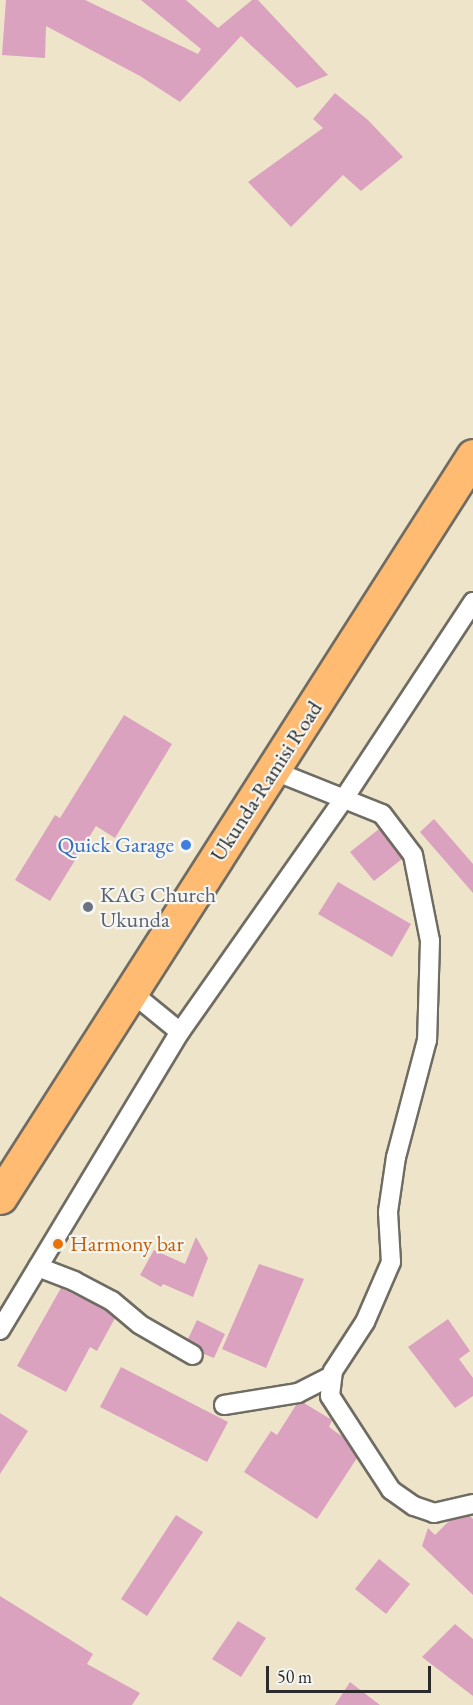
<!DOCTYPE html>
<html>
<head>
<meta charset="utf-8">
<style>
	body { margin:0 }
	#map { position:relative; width:473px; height:1705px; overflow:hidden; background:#eee4ca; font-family:"EB Garamond",serif }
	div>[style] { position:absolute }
	.building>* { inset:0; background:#daa2bf }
	.roads { filter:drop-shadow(2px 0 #6f6c63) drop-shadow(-2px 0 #6f6c63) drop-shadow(0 2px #6f6c63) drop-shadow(0 -2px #6f6c63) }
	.street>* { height:18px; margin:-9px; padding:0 9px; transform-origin:9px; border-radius:9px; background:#fff }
	.highway>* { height:33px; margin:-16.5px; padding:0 16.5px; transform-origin:16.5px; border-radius:16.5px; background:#febb71 }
	.dots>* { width:16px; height:16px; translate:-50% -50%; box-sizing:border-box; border:3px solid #f6f6f2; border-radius:50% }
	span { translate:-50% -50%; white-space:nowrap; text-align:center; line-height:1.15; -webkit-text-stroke:4.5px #f6f6f2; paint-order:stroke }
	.street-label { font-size:22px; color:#2b2b2b }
	.shop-label { font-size:22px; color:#366cbe }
	.right { translate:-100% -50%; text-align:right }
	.worship-label { font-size:22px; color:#5b616d }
	.left { translate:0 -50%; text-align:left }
	.food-label { font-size:22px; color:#c56008 }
	.scale { position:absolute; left:266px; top:1666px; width:165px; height:27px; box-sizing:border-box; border:3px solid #2b2b2b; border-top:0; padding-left:8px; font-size:18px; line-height:21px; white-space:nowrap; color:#2b2b2b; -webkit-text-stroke:4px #f6f6f2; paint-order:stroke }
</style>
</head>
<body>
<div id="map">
	<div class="building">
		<div style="clip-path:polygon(6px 0,85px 0,198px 54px,201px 49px,141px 0,186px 0,218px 28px,252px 0,258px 0,328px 75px,297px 88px,241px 36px,180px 102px,140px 76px,46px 26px,45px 58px,2px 55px)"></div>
		<div style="clip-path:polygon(335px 93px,368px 120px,403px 157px,361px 191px,343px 175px,291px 227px,248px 182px,323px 128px,313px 119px)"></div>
		<div style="clip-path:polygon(124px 715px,172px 744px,115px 838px,96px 826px,50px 901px,15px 880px,55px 815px,60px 818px)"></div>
		<div style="clip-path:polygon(434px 819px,473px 864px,473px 893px,420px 832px)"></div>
		<div style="clip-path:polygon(379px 829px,402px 859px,374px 881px,350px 852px)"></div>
		<div style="clip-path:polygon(338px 882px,411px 924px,392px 957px,318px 914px)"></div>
		<div style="clip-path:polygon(196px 1237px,208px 1258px,193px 1297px,163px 1284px,161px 1287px,140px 1275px,154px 1250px,185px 1264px)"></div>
		<div style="clip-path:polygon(259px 1264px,304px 1279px,266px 1368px,222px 1349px)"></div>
		<div style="clip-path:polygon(61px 1288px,106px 1310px,115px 1318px,97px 1351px,90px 1347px,66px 1392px,17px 1366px)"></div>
		<div style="clip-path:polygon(448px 1319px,470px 1351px,459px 1359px,473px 1378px,473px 1396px,455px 1408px,408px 1347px)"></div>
		<div style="clip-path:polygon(197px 1320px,225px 1334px,214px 1358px,204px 1354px,199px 1346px,188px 1339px)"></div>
		<div style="clip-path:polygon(121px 1367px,228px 1422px,207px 1462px,100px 1407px)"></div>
		<div style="clip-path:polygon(304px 1403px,332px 1420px,329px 1427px,343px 1437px,357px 1458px,317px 1519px,244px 1472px,271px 1431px,277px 1435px,296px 1405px)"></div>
		<div style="clip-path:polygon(0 1413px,28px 1431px,0 1474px)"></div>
		<div style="clip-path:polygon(176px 1515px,203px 1532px,147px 1616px,121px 1599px)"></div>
		<div style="clip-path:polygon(470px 1516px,473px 1519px,473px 1595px,422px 1546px,428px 1528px,435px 1535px,449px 1521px)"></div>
		<div style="clip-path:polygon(379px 1559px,410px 1584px,386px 1614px,355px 1589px)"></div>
		<div style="clip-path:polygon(0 1596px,93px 1654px,87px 1664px,140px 1693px,132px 1705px,0 1705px)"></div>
		<div style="clip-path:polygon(238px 1621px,266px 1638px,241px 1677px,212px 1659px)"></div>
		<div style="clip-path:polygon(455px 1624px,473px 1639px,473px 1696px,422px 1657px)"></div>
		<div style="clip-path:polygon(350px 1682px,380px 1705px,335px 1705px)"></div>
	</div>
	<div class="roads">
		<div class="street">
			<div style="left:272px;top:770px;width:118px;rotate:21.8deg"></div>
			<div style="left:382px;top:814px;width:51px;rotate:52.9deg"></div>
			<div style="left:413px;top:855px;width:88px;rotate:78.8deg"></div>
			<div style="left:430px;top:941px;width:99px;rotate:91.7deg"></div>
			<div style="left:427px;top:1040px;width:121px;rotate:104.8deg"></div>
			<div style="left:396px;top:1157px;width:56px;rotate:98.3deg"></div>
			<div style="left:388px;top:1212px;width:50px;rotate:86.6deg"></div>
			<div style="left:391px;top:1262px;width:65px;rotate:113.4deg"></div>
			<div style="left:365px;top:1322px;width:59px;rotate:123.1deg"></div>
			<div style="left:333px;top:1371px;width:25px;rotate:97deg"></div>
			<div style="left:330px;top:1396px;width:112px;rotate:57deg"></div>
			<div style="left:391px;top:1490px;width:28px;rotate:35deg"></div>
			<div style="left:414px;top:1506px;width:21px;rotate:19deg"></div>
			<div style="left:434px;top:1513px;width:40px;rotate:-13deg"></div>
			<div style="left:131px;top:992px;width:63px;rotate:39.2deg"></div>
			<div style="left:38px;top:1267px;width:39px;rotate:21deg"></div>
			<div style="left:74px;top:1281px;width:43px;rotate:27.8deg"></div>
			<div style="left:112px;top:1301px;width:35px;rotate:40deg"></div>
			<div style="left:139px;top:1324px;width:62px;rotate:29.9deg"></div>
			<div style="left:0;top:1330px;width:348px;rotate:-58.9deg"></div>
			<div style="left:180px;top:1032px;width:284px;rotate:-54.9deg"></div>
			<div style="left:343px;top:800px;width:237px;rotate:-56.7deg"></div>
			<div style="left:224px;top:1405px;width:75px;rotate:-9.2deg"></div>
			<div style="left:298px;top:1393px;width:38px;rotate:-27deg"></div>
		</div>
		<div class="highway">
			<div style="left:0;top:1197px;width:879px;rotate:-57.45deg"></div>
		</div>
	</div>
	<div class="dots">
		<div style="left:186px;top:845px;background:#3f7fe0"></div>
		<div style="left:88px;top:907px;background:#6b7280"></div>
		<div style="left:58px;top:1244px;background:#e8710a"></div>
	</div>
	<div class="street-label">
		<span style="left:266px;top:781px;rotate:-57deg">Ukunda-Ramisi Road</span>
	</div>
	<div class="shop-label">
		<span class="right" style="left:174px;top:845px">Quick Garage</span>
	</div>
	<div class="worship-label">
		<span class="left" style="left:100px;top:907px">KAG Church<br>Ukunda</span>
	</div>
	<div class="food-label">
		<span class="left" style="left:70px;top:1244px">Harmony bar</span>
	</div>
	<div class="scale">50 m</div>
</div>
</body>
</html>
